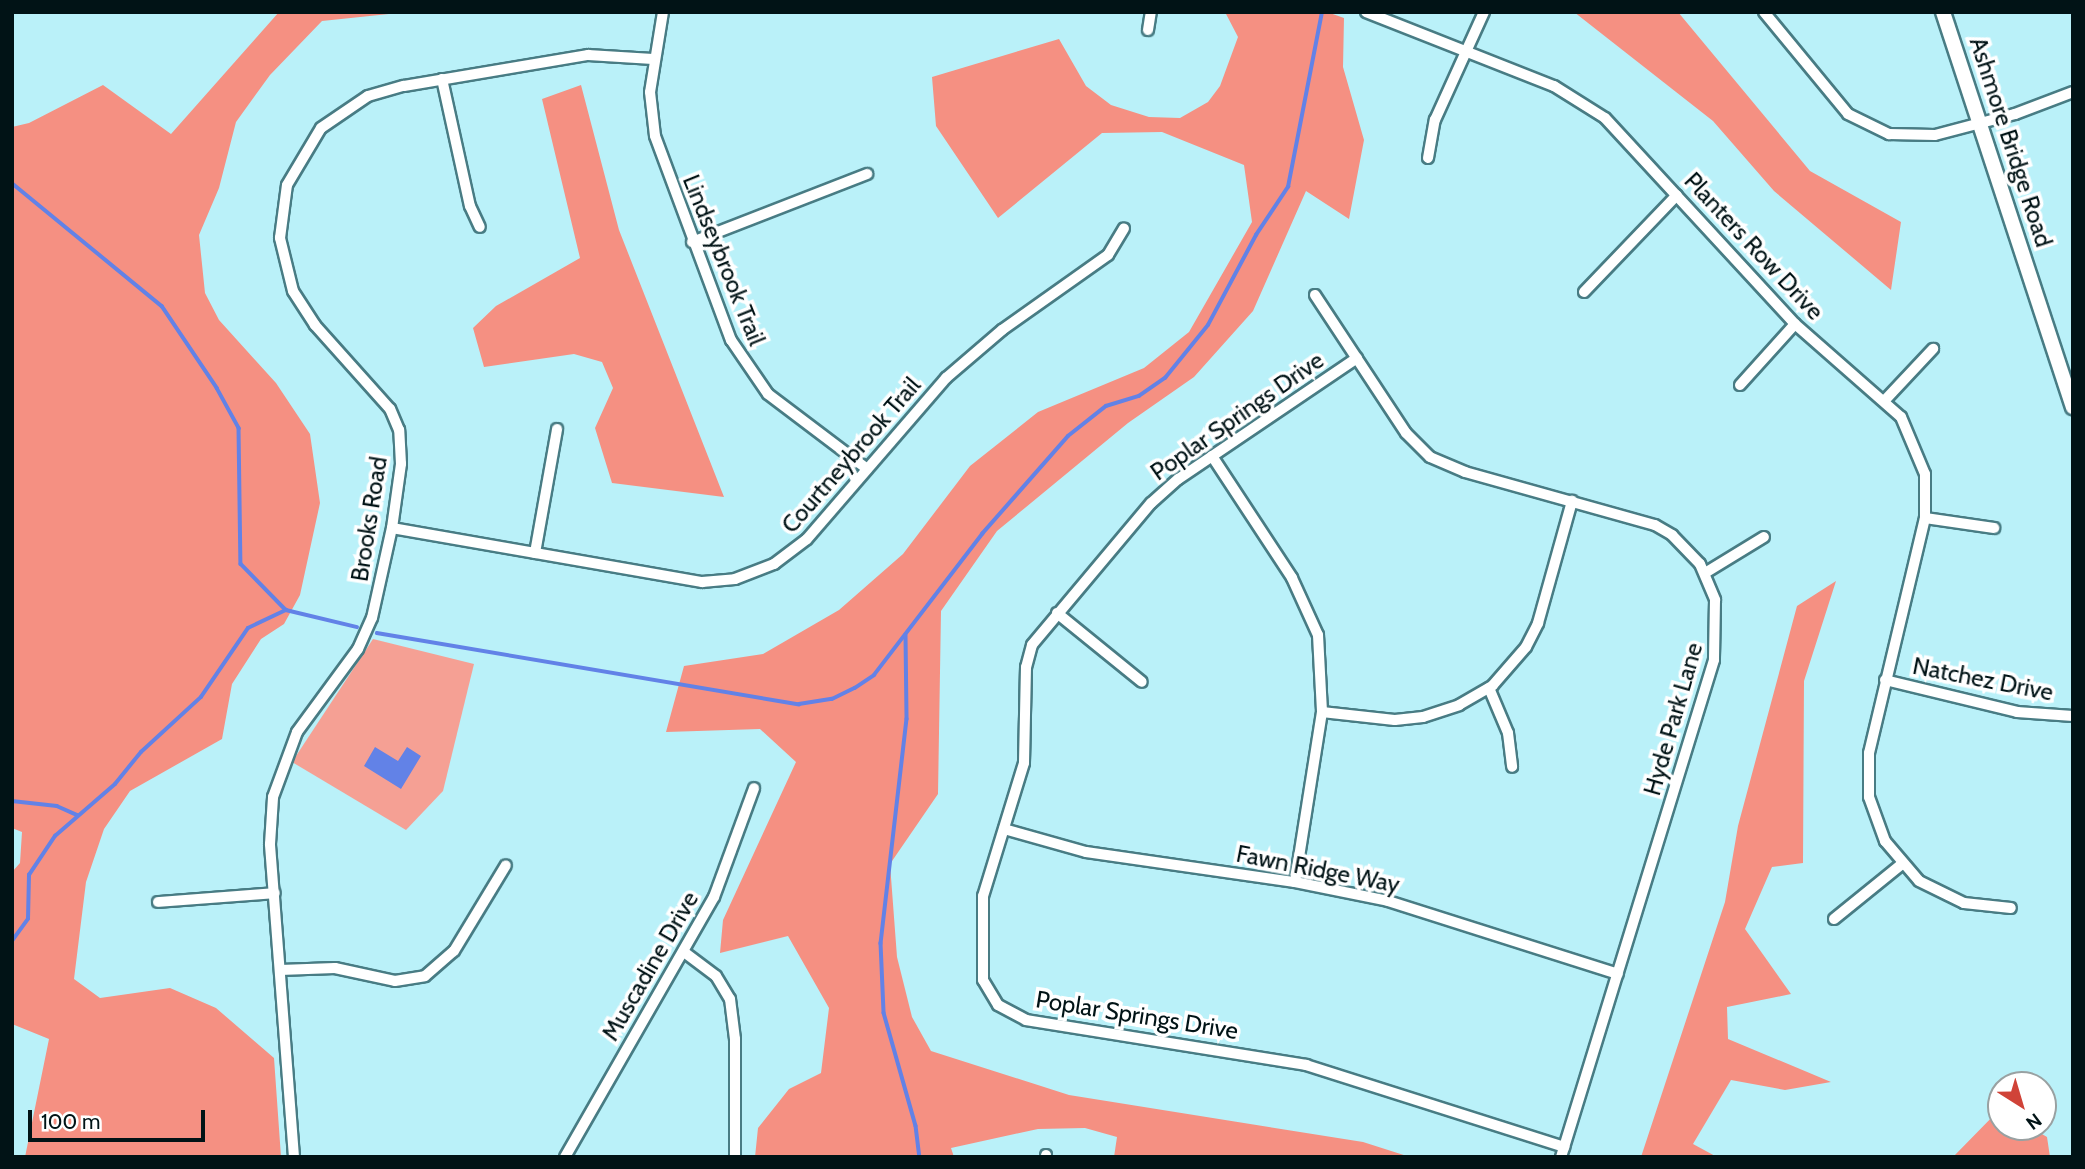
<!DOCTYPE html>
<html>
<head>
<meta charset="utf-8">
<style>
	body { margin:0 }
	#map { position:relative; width:2085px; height:1169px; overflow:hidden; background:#baf1f9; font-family:Cabin,sans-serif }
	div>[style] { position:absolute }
	.green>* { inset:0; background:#f5a094 }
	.forest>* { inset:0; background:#f59082 }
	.water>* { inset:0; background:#6282e7 }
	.stream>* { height:3.5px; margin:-1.75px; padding:0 1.75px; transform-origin:1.75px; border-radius:1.75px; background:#6282e7 }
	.roads { filter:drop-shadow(2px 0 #487c84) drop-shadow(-2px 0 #487c84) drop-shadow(0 2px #487c84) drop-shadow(0 -2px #487c84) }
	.minor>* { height:10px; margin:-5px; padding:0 5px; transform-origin:5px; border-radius:5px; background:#fff }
	.secondary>* { height:14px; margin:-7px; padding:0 7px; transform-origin:7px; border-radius:7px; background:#fff }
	span { translate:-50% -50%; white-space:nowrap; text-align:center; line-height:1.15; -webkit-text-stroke:7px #fff; paint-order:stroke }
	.street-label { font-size:24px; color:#011316 }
	.frame { position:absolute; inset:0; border:14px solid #011316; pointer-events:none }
	.north { position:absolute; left:1987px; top:1071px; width:70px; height:70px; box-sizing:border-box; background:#fff; border:2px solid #99a1a2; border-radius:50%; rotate:143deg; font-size:19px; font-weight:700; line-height:28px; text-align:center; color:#011316 }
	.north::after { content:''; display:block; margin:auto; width:24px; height:32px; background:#d04338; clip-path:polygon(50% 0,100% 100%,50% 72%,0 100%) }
	.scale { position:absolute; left:28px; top:1110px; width:177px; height:32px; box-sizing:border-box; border:4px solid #011316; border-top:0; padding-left:9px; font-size:21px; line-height:24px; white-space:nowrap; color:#011316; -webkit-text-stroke:5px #fff; paint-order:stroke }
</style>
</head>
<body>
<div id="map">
	<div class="green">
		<div style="clip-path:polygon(373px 639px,474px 664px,443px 791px,406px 830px,292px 762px)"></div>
	</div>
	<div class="forest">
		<div style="clip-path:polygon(279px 12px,408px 12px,322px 21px,270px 75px,236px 122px,219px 188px,199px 235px,205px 293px,219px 320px,276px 383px,310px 434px,320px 503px,300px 595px,284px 624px,261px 639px,232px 684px,222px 739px,130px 791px,104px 829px,86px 882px,74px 979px,100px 998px,170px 988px,216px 1008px,274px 1058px,281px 1157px,25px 1157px,49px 1039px,12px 1024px,12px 872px,20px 863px,22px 832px,12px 828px,12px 127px,29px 123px,103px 85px,171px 134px)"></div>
		<div style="clip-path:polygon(1225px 12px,1327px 12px,1344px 18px,1343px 67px,1364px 140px,1349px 219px,1306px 191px,1253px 311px,1194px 377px,1128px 423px,997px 531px,941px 611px,938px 794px,890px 864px,897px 957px,912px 1017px,931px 1051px,1069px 1095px,1363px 1142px,1410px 1157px,1114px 1157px,1117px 1137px,1085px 1128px,1038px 1129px,951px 1148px,954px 1157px,755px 1157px,758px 1128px,789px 1089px,821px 1073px,829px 1008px,788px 936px,720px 953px,723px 920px,796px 762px,760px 729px,666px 732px,684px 666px,763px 654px,839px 610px,903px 554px,970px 466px,1038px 412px,1144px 368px,1189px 332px,1252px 222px,1244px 165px,1162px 132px,1102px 133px,998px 218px,936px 126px,932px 77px,1059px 39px,1086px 86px,1111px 105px,1149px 117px,1180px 118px,1208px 102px,1220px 86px,1238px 37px)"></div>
		<div style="clip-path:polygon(1574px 12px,1678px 12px,1810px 171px,1901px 222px,1891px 290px,1774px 191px,1713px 121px)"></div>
		<div style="clip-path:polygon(581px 85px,619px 230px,724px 497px,612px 483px,595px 428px,613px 388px,602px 362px,574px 354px,484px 367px,473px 328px,496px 306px,580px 258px,542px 99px)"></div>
		<div style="clip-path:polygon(1836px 581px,1804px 681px,1803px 863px,1772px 867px,1745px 929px,1791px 994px,1727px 1007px,1728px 1039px,1831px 1082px,1785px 1090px,1731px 1080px,1693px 1144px,1717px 1157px,1641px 1157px,1725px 902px,1738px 826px,1797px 606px)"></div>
		<div style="clip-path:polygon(2000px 1109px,2001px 1127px,2030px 1127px,2047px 1137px,2050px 1157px,1953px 1157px)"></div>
	</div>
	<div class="water">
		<div style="clip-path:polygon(375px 747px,398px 761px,407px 747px,421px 756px,401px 789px,364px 766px)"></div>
	</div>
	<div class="stream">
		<div style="left:12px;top:183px;width:194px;rotate:39.4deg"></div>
		<div style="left:162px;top:306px;width:99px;rotate:56.1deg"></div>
		<div style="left:217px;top:388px;width:46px;rotate:61.2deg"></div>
		<div style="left:239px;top:428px;width:136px;rotate:89.2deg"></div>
		<div style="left:241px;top:564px;width:64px;rotate:45.6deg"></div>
		<div style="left:286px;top:610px;width:73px;rotate:13.5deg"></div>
		<div style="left:377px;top:633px;width:428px;rotate:9.6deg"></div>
		<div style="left:799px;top:704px;width:33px;rotate:-9deg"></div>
		<div style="left:832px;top:699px;width:25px;rotate:-26deg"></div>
		<div style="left:855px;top:688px;width:23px;rotate:-34deg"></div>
		<div style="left:874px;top:675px;width:178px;rotate:-52.5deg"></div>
		<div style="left:982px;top:534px;width:130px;rotate:-48.7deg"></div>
		<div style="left:1068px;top:436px;width:48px;rotate:-38.3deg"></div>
		<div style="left:1106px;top:406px;width:34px;rotate:-17deg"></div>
		<div style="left:1139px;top:396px;width:32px;rotate:-35deg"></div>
		<div style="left:1165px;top:378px;width:68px;rotate:-50.9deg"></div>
		<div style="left:1208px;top:325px;width:102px;rotate:-61.9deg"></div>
		<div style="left:1256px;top:235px;width:58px;rotate:-56.3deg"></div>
		<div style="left:1288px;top:187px;width:178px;rotate:-79deg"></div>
		<div style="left:906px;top:635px;width:84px;rotate:89.3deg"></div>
		<div style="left:907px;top:719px;width:226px;rotate:96.6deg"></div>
		<div style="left:881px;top:943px;width:70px;rotate:87.5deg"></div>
		<div style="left:884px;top:1013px;width:117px;rotate:74.2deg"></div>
		<div style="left:916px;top:1126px;width:31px;rotate:83deg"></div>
		<div style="left:12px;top:801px;width:45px;rotate:6.3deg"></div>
		<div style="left:57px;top:806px;width:22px;rotate:24deg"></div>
		<div style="left:12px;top:941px;width:27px;rotate:-54deg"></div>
		<div style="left:28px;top:919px;width:44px;rotate:-88.7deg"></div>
		<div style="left:29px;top:875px;width:47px;rotate:-56.3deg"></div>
		<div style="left:55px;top:836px;width:79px;rotate:-40.9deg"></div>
		<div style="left:115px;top:784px;width:41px;rotate:-50.9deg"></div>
		<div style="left:141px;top:752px;width:81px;rotate:-42.5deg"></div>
		<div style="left:201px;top:697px;width:83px;rotate:-55.7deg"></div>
		<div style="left:248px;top:628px;width:42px;rotate:-25.3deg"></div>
	</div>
	<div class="roads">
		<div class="minor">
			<div style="left:663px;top:12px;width:81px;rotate:99.2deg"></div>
			<div style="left:650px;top:92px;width:44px;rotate:83.5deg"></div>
			<div style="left:655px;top:136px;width:218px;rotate:69.6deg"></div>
			<div style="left:731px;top:340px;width:65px;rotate:55.6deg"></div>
			<div style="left:768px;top:394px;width:124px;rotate:37.1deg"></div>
			<div style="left:1366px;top:12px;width:202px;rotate:21.5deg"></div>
			<div style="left:1554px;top:86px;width:60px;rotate:32.1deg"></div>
			<div style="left:1605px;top:118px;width:280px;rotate:47.3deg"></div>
			<div style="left:1795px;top:324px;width:141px;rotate:41.3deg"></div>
			<div style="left:1901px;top:417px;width:62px;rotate:67.2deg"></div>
			<div style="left:1925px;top:474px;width:44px;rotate:90deg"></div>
			<div style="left:1925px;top:518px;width:242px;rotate:103.4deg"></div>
			<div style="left:1869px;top:753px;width:44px;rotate:90deg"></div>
			<div style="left:1869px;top:797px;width:47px;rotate:70deg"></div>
			<div style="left:1885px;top:841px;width:52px;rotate:49.6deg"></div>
			<div style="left:1919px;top:881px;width:50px;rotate:26.1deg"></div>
			<div style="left:1964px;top:903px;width:47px;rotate:6.1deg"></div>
			<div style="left:1764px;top:12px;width:132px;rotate:50.5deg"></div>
			<div style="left:1848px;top:114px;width:46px;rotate:26deg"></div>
			<div style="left:1889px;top:134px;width:46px;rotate:1.2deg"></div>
			<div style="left:1935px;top:135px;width:83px;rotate:-14.7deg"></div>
			<div style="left:2015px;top:114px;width:62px;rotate:-20.8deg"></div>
			<div style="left:1148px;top:30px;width:18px;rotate:-81deg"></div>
			<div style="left:442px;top:79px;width:130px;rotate:77.6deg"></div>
			<div style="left:470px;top:206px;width:23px;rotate:65deg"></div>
			<div style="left:1428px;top:158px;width:39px;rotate:-80deg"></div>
			<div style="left:1435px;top:120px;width:119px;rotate:-65.6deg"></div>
			<div style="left:692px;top:242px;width:188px;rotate:-21.2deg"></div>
			<div style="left:1584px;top:292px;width:134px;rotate:-46.2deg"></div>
			<div style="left:1315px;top:295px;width:165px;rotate:56.6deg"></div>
			<div style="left:1406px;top:433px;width:34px;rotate:45deg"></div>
			<div style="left:1430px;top:457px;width:38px;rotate:23deg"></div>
			<div style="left:1465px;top:472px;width:197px;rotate:15.6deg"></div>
			<div style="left:1655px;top:525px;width:20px;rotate:30deg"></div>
			<div style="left:1672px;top:535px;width:40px;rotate:46deg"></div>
			<div style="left:1700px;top:564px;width:39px;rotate:67deg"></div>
			<div style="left:1715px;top:600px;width:60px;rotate:91deg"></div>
			<div style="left:1714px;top:660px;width:520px;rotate:107.11deg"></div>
			<div style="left:1357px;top:358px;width:216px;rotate:145.9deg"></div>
			<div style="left:1178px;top:479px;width:36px;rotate:138deg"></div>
			<div style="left:1151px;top:503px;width:185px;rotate:130deg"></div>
			<div style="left:1032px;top:645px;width:23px;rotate:105deg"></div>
			<div style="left:1026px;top:667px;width:96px;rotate:91.2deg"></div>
			<div style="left:1024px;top:763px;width:139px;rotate:107.1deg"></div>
			<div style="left:983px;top:896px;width:84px;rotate:90deg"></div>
			<div style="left:983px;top:980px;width:29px;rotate:59deg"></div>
			<div style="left:998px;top:1005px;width:32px;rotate:28deg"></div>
			<div style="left:1026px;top:1020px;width:284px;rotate:9.1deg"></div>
			<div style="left:1306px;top:1065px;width:271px;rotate:17.6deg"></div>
			<div style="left:1740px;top:385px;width:82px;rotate:-48deg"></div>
			<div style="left:1886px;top:399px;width:69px;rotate:-46.8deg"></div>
			<div style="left:1212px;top:456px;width:146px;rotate:56.7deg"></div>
			<div style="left:1292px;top:578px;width:63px;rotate:65.5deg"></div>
			<div style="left:1318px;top:635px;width:77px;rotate:87deg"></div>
			<div style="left:1322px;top:712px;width:172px;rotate:99deg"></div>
			<div style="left:1925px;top:518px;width:70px;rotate:8.2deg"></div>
			<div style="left:392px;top:528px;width:315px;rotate:9.9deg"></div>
			<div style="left:702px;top:582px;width:33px;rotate:-5deg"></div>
			<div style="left:735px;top:579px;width:42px;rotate:-21deg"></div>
			<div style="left:774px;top:564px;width:41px;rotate:-37.1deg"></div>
			<div style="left:807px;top:539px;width:213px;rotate:-49.2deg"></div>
			<div style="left:946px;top:378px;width:74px;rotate:-40.6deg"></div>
			<div style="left:1002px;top:330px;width:130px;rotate:-35.3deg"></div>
			<div style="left:1108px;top:255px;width:31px;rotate:-59deg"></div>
			<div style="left:535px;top:553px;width:126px;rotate:-79.9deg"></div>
			<div style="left:1705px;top:573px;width:69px;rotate:-31.4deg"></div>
			<div style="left:1057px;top:613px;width:109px;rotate:39.1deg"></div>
			<div style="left:1885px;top:680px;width:136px;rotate:13.6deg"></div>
			<div style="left:2017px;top:712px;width:56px;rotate:4.1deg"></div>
			<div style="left:1489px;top:688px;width:49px;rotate:67.1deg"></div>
			<div style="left:1508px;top:733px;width:34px;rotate:83deg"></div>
			<div style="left:1322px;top:712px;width:73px;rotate:6.3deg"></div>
			<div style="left:1395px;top:720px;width:28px;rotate:-6deg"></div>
			<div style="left:1423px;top:717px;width:38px;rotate:-18deg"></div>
			<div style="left:1459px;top:705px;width:39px;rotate:-30deg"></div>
			<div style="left:1493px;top:685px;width:50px;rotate:-49deg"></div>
			<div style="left:1526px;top:647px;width:27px;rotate:-63deg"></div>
			<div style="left:1538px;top:623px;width:127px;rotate:-74.4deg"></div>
			<div style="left:1004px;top:829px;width:85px;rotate:15.7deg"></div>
			<div style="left:1086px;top:852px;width:211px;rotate:8.2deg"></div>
			<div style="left:1295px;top:882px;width:95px;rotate:11.5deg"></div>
			<div style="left:1388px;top:901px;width:241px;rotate:17.6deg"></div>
			<div style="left:158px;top:902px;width:117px;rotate:-4.4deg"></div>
			<div style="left:1834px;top:919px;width:87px;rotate:-39deg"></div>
			<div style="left:684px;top:952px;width:40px;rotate:37deg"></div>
			<div style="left:716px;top:976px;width:27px;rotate:59deg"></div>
			<div style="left:730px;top:999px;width:40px;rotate:82.9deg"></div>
			<div style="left:735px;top:1039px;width:118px;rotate:90deg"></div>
			<div style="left:280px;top:970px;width:55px;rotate:-2.1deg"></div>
			<div style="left:335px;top:968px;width:61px;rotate:12.2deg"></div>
			<div style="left:395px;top:981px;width:30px;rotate:-9deg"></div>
			<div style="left:425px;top:976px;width:38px;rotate:-41deg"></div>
			<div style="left:454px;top:951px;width:100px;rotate:-58.8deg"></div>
			<div style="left:1046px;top:1155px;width:2px;rotate:90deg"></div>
			<div style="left:294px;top:1157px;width:314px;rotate:-94.4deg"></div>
			<div style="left:270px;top:844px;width:47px;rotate:-86.3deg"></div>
			<div style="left:273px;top:797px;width:69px;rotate:-69.7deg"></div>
			<div style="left:297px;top:732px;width:103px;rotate:-53.7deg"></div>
			<div style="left:358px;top:649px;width:34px;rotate:-66deg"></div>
			<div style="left:372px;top:618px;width:92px;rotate:-77.5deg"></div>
			<div style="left:392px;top:528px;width:65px;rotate:-82deg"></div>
			<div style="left:401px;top:464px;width:34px;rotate:-93deg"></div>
			<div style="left:399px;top:430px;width:23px;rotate:-113deg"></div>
			<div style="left:390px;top:409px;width:113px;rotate:-131.8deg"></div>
			<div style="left:315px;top:325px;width:40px;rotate:-122.9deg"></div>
			<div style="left:293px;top:291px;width:55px;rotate:-103.8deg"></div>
			<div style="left:280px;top:238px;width:53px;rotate:-82.5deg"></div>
			<div style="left:287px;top:185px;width:66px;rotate:-59.2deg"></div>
			<div style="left:321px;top:128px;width:57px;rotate:-34.2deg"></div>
			<div style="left:368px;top:96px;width:37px;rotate:-16deg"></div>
			<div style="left:404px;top:86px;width:187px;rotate:-9.6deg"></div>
			<div style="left:588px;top:55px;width:65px;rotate:3.5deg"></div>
			<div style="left:565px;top:1157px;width:300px;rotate:-60.2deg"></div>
			<div style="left:714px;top:897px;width:116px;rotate:-69.8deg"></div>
		</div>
		<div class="secondary">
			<div style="left:1943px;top:12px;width:416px;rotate:71.8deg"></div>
		</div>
	</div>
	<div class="street-label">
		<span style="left:2011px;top:142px;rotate:72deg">Ashmore Bridge Road</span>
		<span style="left:1754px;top:246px;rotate:47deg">Planters Row Drive</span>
		<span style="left:724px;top:260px;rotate:68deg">Lindseybrook Trail</span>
		<span style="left:1237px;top:416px;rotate:-35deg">Poplar Springs Drive</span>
		<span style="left:851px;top:455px;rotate:-49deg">Courtneybrook Trail</span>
		<span style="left:369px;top:519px;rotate:-81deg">Brooks Road</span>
		<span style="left:1983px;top:679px;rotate:11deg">Natchez Drive</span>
		<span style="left:1673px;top:719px;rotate:-74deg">Hyde Park Lane</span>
		<span style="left:1318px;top:869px;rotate:11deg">Fawn Ridge Way</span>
		<span style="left:650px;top:966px;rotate:-60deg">Muscadine Drive</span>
		<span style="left:1137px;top:1015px;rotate:9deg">Poplar Springs Drive</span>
	</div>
	<div class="frame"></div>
	<div class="north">N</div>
	<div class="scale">100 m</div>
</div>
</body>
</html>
